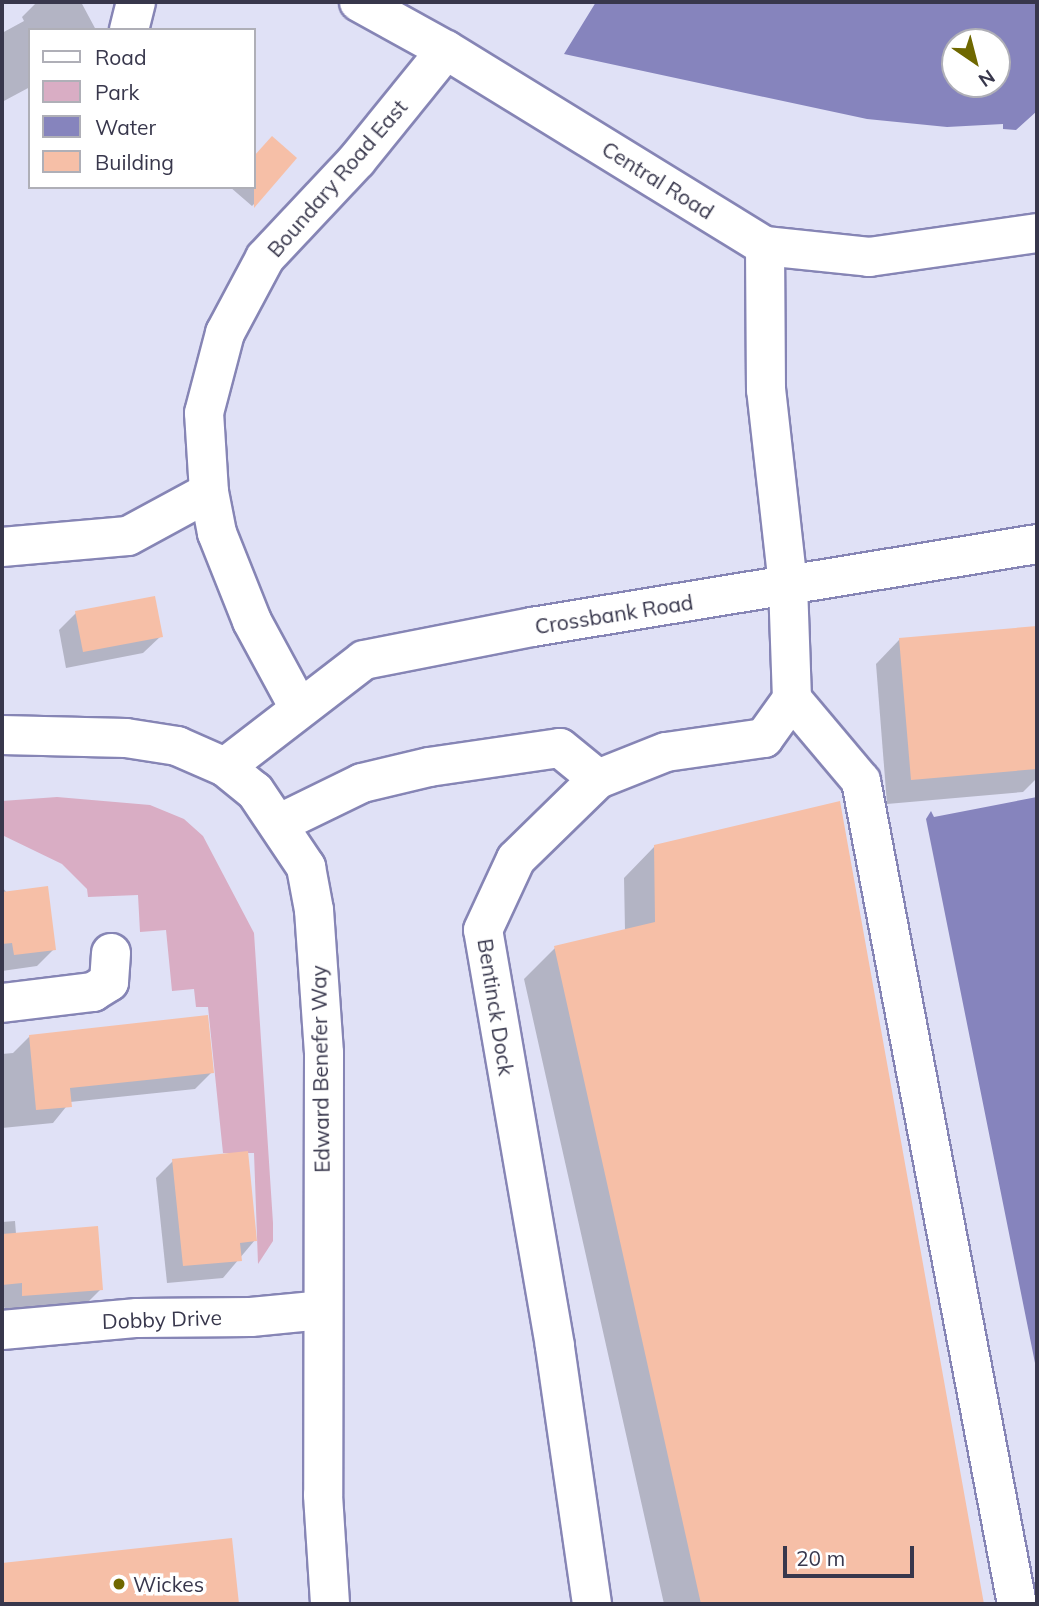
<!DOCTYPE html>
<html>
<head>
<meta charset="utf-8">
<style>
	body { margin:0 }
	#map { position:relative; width:1039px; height:1606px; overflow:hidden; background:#e0e1f6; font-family:Mulish,sans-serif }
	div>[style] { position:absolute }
	.green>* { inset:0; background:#d9adc4 }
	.water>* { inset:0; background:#8684bd }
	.shadow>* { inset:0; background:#0003 }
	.building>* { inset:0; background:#f6bfa7 }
	.roads { filter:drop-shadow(2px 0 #8685b5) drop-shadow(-2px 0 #8685b5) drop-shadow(0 2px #8685b5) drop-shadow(0 -2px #8685b5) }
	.minor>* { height:38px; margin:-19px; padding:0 19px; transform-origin:19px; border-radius:19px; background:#fff }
	.major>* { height:38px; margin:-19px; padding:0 19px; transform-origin:19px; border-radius:19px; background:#fff }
	.dots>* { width:19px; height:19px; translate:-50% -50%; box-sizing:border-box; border:4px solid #fff; border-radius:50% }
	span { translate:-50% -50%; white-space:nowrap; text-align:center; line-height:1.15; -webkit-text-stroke:7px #fff; paint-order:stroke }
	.street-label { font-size:21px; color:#38374c }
	.poi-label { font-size:21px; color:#38374c }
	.left { translate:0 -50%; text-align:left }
	.frame { position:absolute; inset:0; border:4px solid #38374c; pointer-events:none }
	.legend { position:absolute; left:28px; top:28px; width:228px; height:161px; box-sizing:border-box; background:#fff; border:2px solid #afafb7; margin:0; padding:9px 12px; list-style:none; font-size:21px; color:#38374c }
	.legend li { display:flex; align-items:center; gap:14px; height:35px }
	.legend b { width:35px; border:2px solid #afafb7 }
	.north { position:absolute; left:941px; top:28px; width:70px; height:70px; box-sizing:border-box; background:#fff; border:2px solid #afafb7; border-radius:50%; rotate:145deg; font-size:19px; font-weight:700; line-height:28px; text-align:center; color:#38374c }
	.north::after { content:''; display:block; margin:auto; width:24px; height:32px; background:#6f6800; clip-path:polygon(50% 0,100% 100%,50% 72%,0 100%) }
	.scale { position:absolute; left:783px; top:1546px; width:131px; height:32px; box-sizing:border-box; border:4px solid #38374c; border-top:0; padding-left:9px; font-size:21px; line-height:24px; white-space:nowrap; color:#38374c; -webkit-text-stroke:5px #fff; paint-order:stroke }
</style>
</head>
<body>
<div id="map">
	<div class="green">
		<div style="clip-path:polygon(57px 797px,150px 805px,184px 819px,203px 836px,254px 933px,273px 1223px,273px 1241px,258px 1264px,254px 1153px,223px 1153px,208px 1007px,196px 1007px,194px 989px,172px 991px,166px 930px,140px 932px,138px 895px,88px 897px,87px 889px,62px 864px,2px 835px,2px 801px)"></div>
	</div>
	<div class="water">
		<div style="clip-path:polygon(evenodd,596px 2px,1037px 2px,1037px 111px,1016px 130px,1003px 129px,1003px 124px,947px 127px,867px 119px,564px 54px,596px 2px,955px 42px,997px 42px,997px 84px,955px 84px,955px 42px)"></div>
		<div style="clip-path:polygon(1037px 797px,1037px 1373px,926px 819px,931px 811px,934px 817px)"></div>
	</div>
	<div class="shadow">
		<div style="clip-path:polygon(37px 2px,81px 2px,96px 30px,30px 30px,30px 87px,2px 102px,2px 33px,24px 21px,22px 17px)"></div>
		<div style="clip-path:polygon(264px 146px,260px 198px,252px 206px,230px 187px,254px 187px,254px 158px)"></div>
		<div style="clip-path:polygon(76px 613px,161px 636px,143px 653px,66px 668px,59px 630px)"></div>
		<div style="clip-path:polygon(1037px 628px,1037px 778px,1023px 792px,887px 804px,876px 664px,900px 639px)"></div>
		<div style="clip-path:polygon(839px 803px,982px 1604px,664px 1604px,524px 979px,555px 948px,625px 931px,624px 878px,654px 847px)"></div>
		<div style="clip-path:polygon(2px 887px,54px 949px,37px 966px,2px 971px)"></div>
		<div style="clip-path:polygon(30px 1036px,212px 1072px,195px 1089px,70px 1102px,53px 1123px,2px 1128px,2px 1054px,13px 1053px)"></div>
		<div style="clip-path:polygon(173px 1161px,255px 1240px,223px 1278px,167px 1283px,156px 1178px)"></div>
		<div style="clip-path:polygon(15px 1221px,16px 1234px,101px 1289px,84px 1306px,6px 1313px,2px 1300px,2px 1222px)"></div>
		<div style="clip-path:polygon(230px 1540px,237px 1604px,2px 1604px,2px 1565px)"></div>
	</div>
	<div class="building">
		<div style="clip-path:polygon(272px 136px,297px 158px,254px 208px,254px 156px)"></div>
		<div style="clip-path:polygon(155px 596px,163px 637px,83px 652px,75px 611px)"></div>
		<div style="clip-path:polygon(1037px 626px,1037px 769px,911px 780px,899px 638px)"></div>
		<div style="clip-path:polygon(840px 801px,984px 1604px,701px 1604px,554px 946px,655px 922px,654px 845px)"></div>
		<div style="clip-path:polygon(48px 886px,56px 950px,14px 955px,12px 943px,2px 944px,2px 892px)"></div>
		<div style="clip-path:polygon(208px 1015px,214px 1073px,70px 1088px,72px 1107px,36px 1110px,29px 1035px)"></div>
		<div style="clip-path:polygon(248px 1151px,257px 1241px,240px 1243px,242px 1261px,183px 1266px,172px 1159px)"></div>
		<div style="clip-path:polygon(98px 1226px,103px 1290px,22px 1296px,22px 1283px,2px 1285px,2px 1234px)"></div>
		<div style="clip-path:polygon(232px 1538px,239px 1604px,2px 1604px,2px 1563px)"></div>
	</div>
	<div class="roads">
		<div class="minor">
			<div style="left:359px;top:2px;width:99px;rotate:28.9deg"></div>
			<div style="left:446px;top:50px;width:374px;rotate:31.6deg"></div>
			<div style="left:765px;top:246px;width:105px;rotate:6deg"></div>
			<div style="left:869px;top:257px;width:170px;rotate:-8.1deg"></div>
			<div style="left:129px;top:30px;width:29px;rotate:-76deg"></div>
			<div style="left:2px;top:547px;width:126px;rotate:-5deg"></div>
			<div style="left:128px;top:536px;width:92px;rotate:-28.5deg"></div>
			<div style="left:792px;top:699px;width:107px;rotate:49.9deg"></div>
			<div style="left:861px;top:781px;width:838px;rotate:79.27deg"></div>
			<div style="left:299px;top:708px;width:99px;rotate:-118.4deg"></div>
			<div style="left:252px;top:621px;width:95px;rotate:-111.7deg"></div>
			<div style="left:217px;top:533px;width:42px;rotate:-101deg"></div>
			<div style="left:209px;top:492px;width:79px;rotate:-93.6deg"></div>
			<div style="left:204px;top:413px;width:83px;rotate:-75.3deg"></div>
			<div style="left:225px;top:333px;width:85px;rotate:-61.9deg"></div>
			<div style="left:265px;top:258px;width:134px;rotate:-46.8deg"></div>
			<div style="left:357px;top:160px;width:141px;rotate:-51deg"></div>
			<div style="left:225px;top:767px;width:175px;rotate:-37.6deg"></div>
			<div style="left:364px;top:660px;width:171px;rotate:-11.1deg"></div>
			<div style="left:532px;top:627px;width:512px;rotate:-9.33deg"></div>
			<div style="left:280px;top:823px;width:91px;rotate:-26deg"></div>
			<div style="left:362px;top:783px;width:69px;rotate:-13.4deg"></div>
			<div style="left:429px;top:767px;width:132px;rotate:-8.3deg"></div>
			<div style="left:560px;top:748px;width:49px;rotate:39.2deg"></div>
			<div style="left:2px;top:1003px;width:92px;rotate:-6.9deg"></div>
			<div style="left:93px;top:992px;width:19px;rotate:-32deg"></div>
			<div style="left:109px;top:982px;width:29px;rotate:-86deg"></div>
			<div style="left:2px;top:1330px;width:136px;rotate:-5.1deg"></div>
			<div style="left:137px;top:1318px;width:114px;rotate:-0.5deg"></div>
			<div style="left:251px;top:1317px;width:71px;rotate:-5.6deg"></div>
			<div style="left:592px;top:1604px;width:261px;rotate:-98.2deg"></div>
			<div style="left:555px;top:1346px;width:422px;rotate:-99.8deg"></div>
			<div style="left:483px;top:930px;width:78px;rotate:-65.1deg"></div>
			<div style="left:516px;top:859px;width:115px;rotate:-44.3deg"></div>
			<div style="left:598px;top:779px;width:73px;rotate:-21.7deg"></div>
			<div style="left:666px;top:752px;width:99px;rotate:-8.1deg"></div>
			<div style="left:764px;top:738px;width:48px;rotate:-54.3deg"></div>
			<div style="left:792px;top:699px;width:114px;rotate:-92deg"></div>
			<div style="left:788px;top:585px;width:196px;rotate:-96.4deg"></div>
			<div style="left:766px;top:390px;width:144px;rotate:-90.4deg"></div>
		</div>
		<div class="major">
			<div style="left:2px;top:735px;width:124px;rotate:1.4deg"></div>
			<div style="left:126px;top:738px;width:52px;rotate:8.9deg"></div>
			<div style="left:177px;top:746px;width:52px;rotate:23.6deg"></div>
			<div style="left:225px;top:767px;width:38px;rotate:39deg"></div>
			<div style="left:255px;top:791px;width:92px;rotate:56.1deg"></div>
			<div style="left:306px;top:867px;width:44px;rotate:79.5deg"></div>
			<div style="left:314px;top:910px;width:143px;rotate:86deg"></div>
			<div style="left:324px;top:1053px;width:442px;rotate:90.1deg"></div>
			<div style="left:323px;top:1495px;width:109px;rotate:86.3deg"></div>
		</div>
	</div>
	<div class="dots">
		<div style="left:119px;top:1584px;background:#6f6800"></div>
	</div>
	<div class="street-label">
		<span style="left:337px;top:178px;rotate:-49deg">Boundary Road East</span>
		<span style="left:658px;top:180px;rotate:32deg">Central Road</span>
		<span style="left:614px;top:614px;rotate:-9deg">Crossbank Road</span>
		<span style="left:496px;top:1007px;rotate:81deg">Bentinck Dock</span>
		<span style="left:320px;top:1069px;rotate:-91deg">Edward Benefer Way</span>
		<span style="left:162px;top:1319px;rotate:-2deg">Dobby Drive</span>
	</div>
	<div class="poi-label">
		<span class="left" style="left:133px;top:1584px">Wickes</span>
	</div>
	<div class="frame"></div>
	<ul class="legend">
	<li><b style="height:9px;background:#fff"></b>Road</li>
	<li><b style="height:19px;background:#d9adc4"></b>Park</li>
	<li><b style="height:19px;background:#8684bd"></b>Water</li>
	<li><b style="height:19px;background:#f6bfa7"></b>Building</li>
	</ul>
	<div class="north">N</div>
	<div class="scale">20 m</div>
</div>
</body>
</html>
